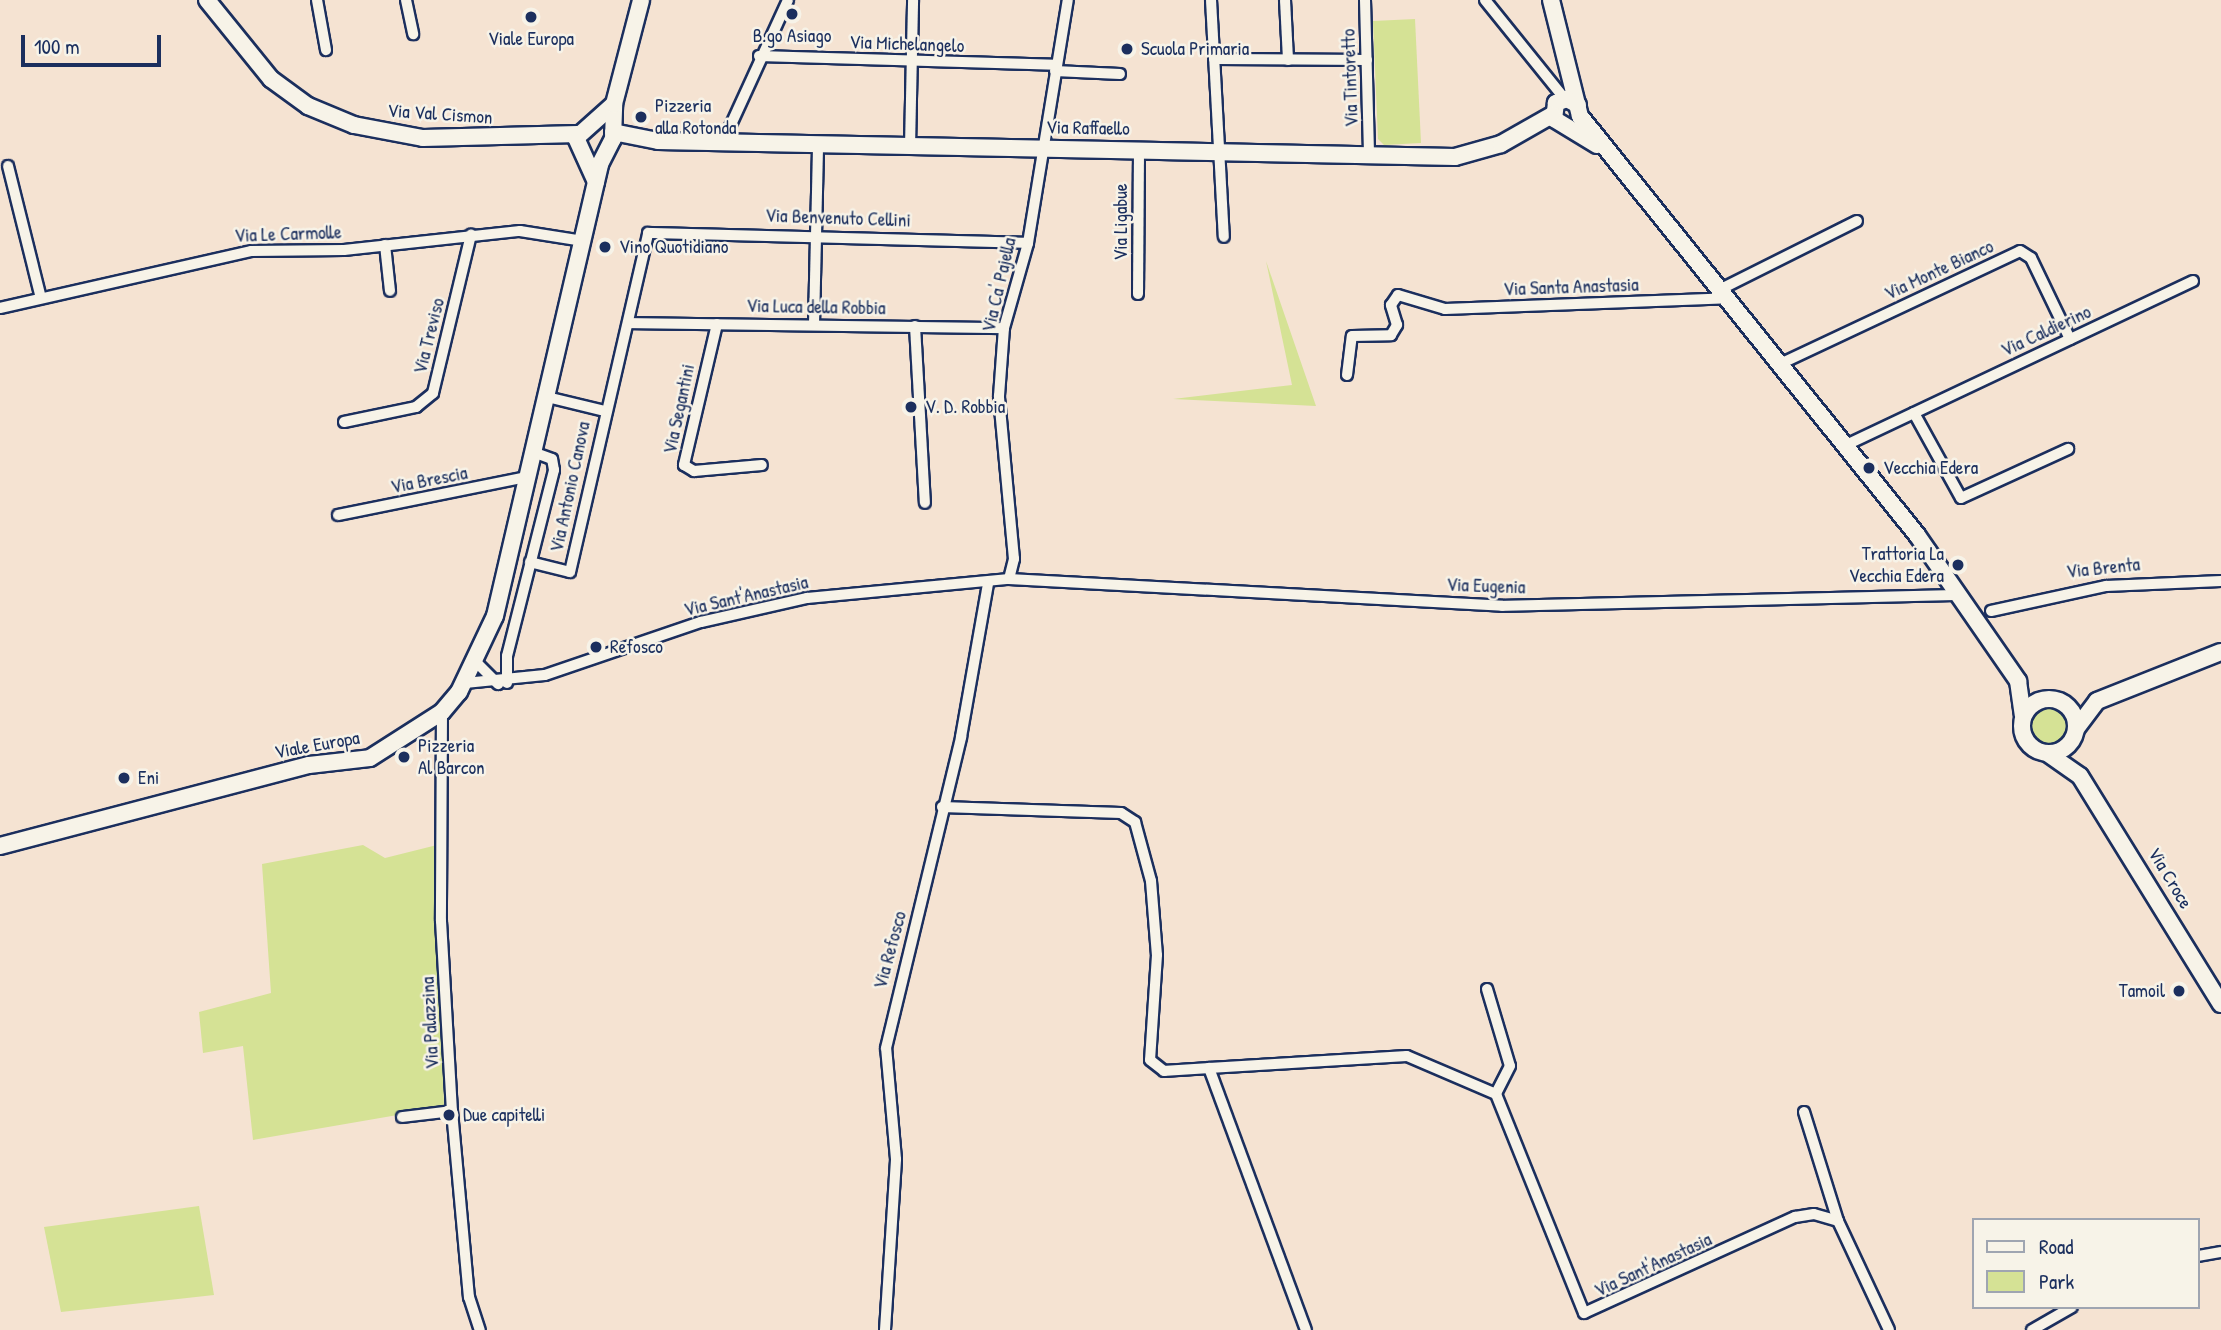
<!DOCTYPE html>
<html>
<head>
<meta charset="utf-8">
<style>
	body { margin:0 }
	#map { position:relative; width:2221px; height:1330px; overflow:hidden; background:#f5e3d2; font-family:"Patrick Hand",sans-serif }
	div>[style] { position:absolute }
	.green>* { inset:0; background:#d5e295 }
	.round { border-radius:50% }
	.roads { filter:drop-shadow(2px 0 #1b2f5e) drop-shadow(-2px 0 #1b2f5e) drop-shadow(0 2px #1b2f5e) drop-shadow(0 -2px #1b2f5e) }
	.street>* { height:10px; margin:-5px; padding:0 5px; transform-origin:5px; border-radius:5px; background:#f7f3e8 }
	.secondary>* { height:16px; margin:-8px; padding:0 8px; transform-origin:8px; border-radius:8px; background:#f7f3e8 }
	.secondary>.ring { margin:-8px; padding:0; box-sizing:content-box; background:none; border:16px solid #f7f3e8; border-radius:50% }
	.dots>* { width:19px; height:19px; translate:-50% -50%; box-sizing:border-box; border:4px solid #f7f3e8; border-radius:50% }
	span { translate:-50% -50%; white-space:nowrap; text-align:center; line-height:1.15; -webkit-text-stroke:5px #f7f3e8; paint-order:stroke }
	.poi-label { font-size:19px; color:#1b2f5e }
	.left { translate:0 -50%; text-align:left }
	.right { translate:-100% -50%; text-align:right }
	.street-label { font-size:19px; color:#1b2f5e }
	.legend { position:absolute; left:1972px; top:1218px; width:228px; height:91px; box-sizing:border-box; background:#f7f3e8; border:2px solid #9fa5b1; margin:0; padding:9px 12px; list-style:none; font-size:21px; color:#1b2f5e }
	.legend li { display:flex; align-items:center; gap:14px; height:35px }
	.legend b { width:35px; border:2px solid #9fa5b1 }
	.scale { position:absolute; left:21px; top:35px; width:140px; height:32px; box-sizing:border-box; border:4px solid #1b2f5e; border-top:0; padding-left:9px; font-size:21px; line-height:24px; white-space:nowrap; color:#1b2f5e; -webkit-text-stroke:5px #f7f3e8; paint-order:stroke }
</style>
</head>
<body>
<div id="map">
	<div class="green">
		<div style="clip-path:polygon(1415px 19px,1421px 143px,1384px 145px,1378px 139px,1373px 21px)"></div>
		<div style="clip-path:polygon(1266px 261px,1316px 406px,1173px 399px,1292px 385px)"></div>
		<div class="round" style="left:2027px;top:704px;width:42px;height:42px"></div>
		<div style="clip-path:polygon(363px 845px,385px 858px,437px 845px,444px 1107px,253px 1140px,243px 1046px,203px 1053px,199px 1012px,271px 993px,262px 864px)"></div>
		<div style="clip-path:polygon(199px 1206px,214px 1295px,61px 1312px,44px 1227px)"></div>
	</div>
	<div class="roads">
		<div class="street">
			<div style="left:317px;top:0;width:51px;rotate:79.8deg"></div>
			<div style="left:406px;top:0;width:35px;rotate:78deg"></div>
			<div style="left:1211px;top:0;width:237px;rotate:86.9deg"></div>
			<div style="left:1285px;top:0;width:60px;rotate:87.1deg"></div>
			<div style="left:1365px;top:0;width:155px;rotate:88.5deg"></div>
			<div style="left:1485px;top:0;width:127px;rotate:51.1deg"></div>
			<div style="left:759px;top:56px;width:296px;rotate:1.7deg"></div>
			<div style="left:1214px;top:59px;width:153px;rotate:0.4deg"></div>
			<div style="left:1055px;top:71px;width:65px;rotate:2.6deg"></div>
			<div style="left:723px;top:142px;width:156px;rotate:-65.4deg"></div>
			<div style="left:910px;top:147px;width:147px;rotate:-88.8deg"></div>
			<div style="left:8px;top:166px;width:136px;rotate:76deg"></div>
			<div style="left:385px;top:245px;width:46px;rotate:83.8deg"></div>
			<div style="left:1721px;top:289px;width:152px;rotate:-26.6deg"></div>
			<div style="left:1138px;top:294px;width:144px;rotate:-89.6deg"></div>
			<div style="left:0;top:308px;width:257px;rotate:-12.8deg"></div>
			<div style="left:251px;top:251px;width:93px;rotate:-0.6deg"></div>
			<div style="left:344px;top:250px;width:177px;rotate:-6.2deg"></div>
			<div style="left:520px;top:231px;width:64px;rotate:9deg"></div>
			<div style="left:628px;top:323px;width:376px;rotate:0.8deg"></div>
			<div style="left:717px;top:324px;width:145px;rotate:103.2deg"></div>
			<div style="left:684px;top:465px;width:12px;rotate:31deg"></div>
			<div style="left:694px;top:471px;width:68px;rotate:-5deg"></div>
			<div style="left:814px;top:324px;width:180px;rotate:-88.7deg"></div>
			<div style="left:915px;top:326px;width:177px;rotate:86.8deg"></div>
			<div style="left:1780px;top:364px;width:265px;rotate:-25.2deg"></div>
			<div style="left:2020px;top:251px;width:13px;rotate:32deg"></div>
			<div style="left:2031px;top:258px;width:90px;rotate:64.3deg"></div>
			<div style="left:1347px;top:375px;width:39px;rotate:-83deg"></div>
			<div style="left:1352px;top:336px;width:39px;rotate:-1deg"></div>
			<div style="left:1391px;top:335px;width:12px;rotate:-59deg"></div>
			<div style="left:1397px;top:325px;width:21px;rotate:-107deg"></div>
			<div style="left:1391px;top:305px;width:12px;rotate:-55deg"></div>
			<div style="left:1398px;top:295px;width:49px;rotate:16.6deg"></div>
			<div style="left:1445px;top:309px;width:283px;rotate:-2.2deg"></div>
			<div style="left:547px;top:397px;width:60px;rotate:13.6deg"></div>
			<div style="left:1914px;top:413px;width:97px;rotate:61.1deg"></div>
			<div style="left:1961px;top:498px;width:118px;rotate:-24.6deg"></div>
			<div style="left:344px;top:422px;width:74px;rotate:-11.8deg"></div>
			<div style="left:416px;top:407px;width:22px;rotate:-39deg"></div>
			<div style="left:433px;top:393px;width:163px;rotate:-76.5deg"></div>
			<div style="left:1844px;top:446px;width:386px;rotate:-25.3deg"></div>
			<div style="left:338px;top:515px;width:193px;rotate:-11.4deg"></div>
			<div style="left:530px;top:562px;width:41px;rotate:14deg"></div>
			<div style="left:570px;top:572px;width:348px;rotate:-77deg"></div>
			<div style="left:648px;top:233px;width:380px;rotate:1.5deg"></div>
			<div style="left:1009px;top:579px;width:21px;rotate:-76deg"></div>
			<div style="left:1014px;top:559px;width:164px;rotate:-95.3deg"></div>
			<div style="left:999px;top:396px;width:68px;rotate:-85.8deg"></div>
			<div style="left:1004px;top:328px;width:88px;rotate:-74.2deg"></div>
			<div style="left:1028px;top:243px;width:246px;rotate:-80.7deg"></div>
			<div style="left:1991px;top:611px;width:118px;rotate:-12.3deg"></div>
			<div style="left:2106px;top:586px;width:115px;rotate:-2.5deg"></div>
			<div style="left:477px;top:663px;width:30px;rotate:45deg"></div>
			<div style="left:465px;top:683px;width:80px;rotate:-5.7deg"></div>
			<div style="left:545px;top:675px;width:165px;rotate:-18.8deg"></div>
			<div style="left:701px;top:622px;width:109px;rotate:-12.8deg"></div>
			<div style="left:807px;top:598px;width:203px;rotate:-5.4deg"></div>
			<div style="left:1009px;top:579px;width:494px;rotate:3.1deg"></div>
			<div style="left:1502px;top:606px;width:459px;rotate:-1.4deg"></div>
			<div style="left:507px;top:683px;width:27px;rotate:-90deg"></div>
			<div style="left:507px;top:656px;width:192px;rotate:-75.8deg"></div>
			<div style="left:554px;top:470px;width:11px;rotate:-100deg"></div>
			<div style="left:552px;top:459px;width:20px;rotate:-160deg"></div>
			<div style="left:442px;top:712px;width:209px;rotate:90.3deg"></div>
			<div style="left:441px;top:921px;width:190px;rotate:86.7deg"></div>
			<div style="left:452px;top:1111px;width:187px;rotate:84.8deg"></div>
			<div style="left:469px;top:1297px;width:35px;rotate:72deg"></div>
			<div style="left:942px;top:807px;width:179px;rotate:1.9deg"></div>
			<div style="left:1121px;top:813px;width:17px;rotate:33deg"></div>
			<div style="left:1135px;top:822px;width:61px;rotate:74.8deg"></div>
			<div style="left:1151px;top:881px;width:74px;rotate:85.4deg"></div>
			<div style="left:1157px;top:955px;width:105px;rotate:93.8deg"></div>
			<div style="left:1150px;top:1060px;width:18px;rotate:38deg"></div>
			<div style="left:1164px;top:1071px;width:45px;rotate:-3.8deg"></div>
			<div style="left:1209px;top:1068px;width:279px;rotate:69.7deg"></div>
			<div style="left:1487px;top:989px;width:80px;rotate:73.4deg"></div>
			<div style="left:1510px;top:1066px;width:31px;rotate:117deg"></div>
			<div style="left:1209px;top:1068px;width:198px;rotate:-3.5deg"></div>
			<div style="left:1407px;top:1056px;width:97px;rotate:23.1deg"></div>
			<div style="left:1496px;top:1094px;width:236px;rotate:68.1deg"></div>
			<div style="left:1584px;top:1313px;width:232px;rotate:-24.5deg"></div>
			<div style="left:1795px;top:1217px;width:19px;rotate:-9deg"></div>
			<div style="left:1814px;top:1214px;width:25px;rotate:16deg"></div>
			<div style="left:1804px;top:1112px;width:114px;rotate:72.7deg"></div>
			<div style="left:1838px;top:1221px;width:120px;rotate:64.9deg"></div>
			<div style="left:402px;top:1117px;width:50px;rotate:-6.8deg"></div>
			<div style="left:2198px;top:1256px;width:23px;rotate:-10deg"></div>
			<div style="left:885px;top:1330px;width:171px;rotate:-86.3deg"></div>
			<div style="left:896px;top:1159px;width:111px;rotate:-95.1deg"></div>
			<div style="left:886px;top:1048px;width:320px;rotate:-76.4deg"></div>
			<div style="left:961px;top:737px;width:155px;rotate:-80deg"></div>
			<div style="left:2032px;top:1330px;width:46px;rotate:-29.9deg"></div>
		</div>
		<div class="secondary">
			<div style="left:207px;top:0;width:102px;rotate:51deg"></div>
			<div style="left:271px;top:79px;width:46px;rotate:36.1deg"></div>
			<div style="left:308px;top:106px;width:50px;rotate:22.4deg"></div>
			<div style="left:354px;top:125px;width:70px;rotate:10.7deg"></div>
			<div style="left:423px;top:138px;width:155px;rotate:-1.5deg"></div>
			<div style="left:1551px;top:0;width:120px;rotate:76deg"></div>
			<div style="left:1580px;top:116px;width:538px;rotate:51.19deg"></div>
			<div style="left:1917px;top:535px;width:178px;rotate:55.3deg"></div>
			<div style="left:2018px;top:681px;width:34px;rotate:82deg"></div>
			<div style="left:1578px;top:105px;width:13px;rotate:-151deg"></div>
			<div style="left:1567px;top:99px;width:12px;rotate:160deg"></div>
			<div style="left:1556px;top:103px;width:16px;rotate:97deg"></div>
			<div style="left:1554px;top:119px;width:50px;rotate:31.2deg"></div>
			<div style="left:613px;top:132px;width:46px;rotate:11.3deg"></div>
			<div style="left:658px;top:141px;width:797px;rotate:1.15deg"></div>
			<div style="left:1455px;top:157px;width:48px;rotate:-15.8deg"></div>
			<div style="left:1501px;top:144px;width:59px;rotate:-29.6deg"></div>
			<div style="left:596px;top:182px;width:48px;rotate:-114.4deg"></div>
			<div style="left:576px;top:138px;width:51px;rotate:-41.8deg"></div>
			<div class="ring" style="left:2022px;top:699px;width:38px;height:38px"></div>
			<div style="left:2076px;top:729px;width:35px;rotate:-53deg"></div>
			<div style="left:2097px;top:701px;width:133px;rotate:-21.6deg"></div>
			<div style="left:2047px;top:753px;width:40px;rotate:34.9deg"></div>
			<div style="left:2080px;top:776px;width:268px;rotate:58.3deg"></div>
			<div style="left:0;top:846px;width:319px;rotate:-14.7deg"></div>
			<div style="left:309px;top:765px;width:61px;rotate:-6.5deg"></div>
			<div style="left:370px;top:758px;width:85px;rotate:-32.6deg"></div>
			<div style="left:442px;top:712px;width:26px;rotate:-50deg"></div>
			<div style="left:459px;top:692px;width:84px;rotate:-64.7deg"></div>
			<div style="left:495px;top:616px;width:464px;rotate:-76.9deg"></div>
			<div style="left:600px;top:164px;width:28px;rotate:-63deg"></div>
			<div style="left:613px;top:139px;width:35px;rotate:-88deg"></div>
			<div style="left:614px;top:104px;width:107px;rotate:-75.4deg"></div>
		</div>
	</div>
	<div class="dots">
		<div style="left:792px;top:14px;background:#1b2f5e"></div>
		<div style="left:531px;top:17px;background:#1b2f5e"></div>
		<div style="left:1127px;top:49px;background:#1b2f5e"></div>
		<div style="left:641px;top:117px;background:#1b2f5e"></div>
		<div style="left:605px;top:247px;background:#1b2f5e"></div>
		<div style="left:911px;top:407px;background:#1b2f5e"></div>
		<div style="left:1869px;top:468px;background:#1b2f5e"></div>
		<div style="left:1958px;top:565px;background:#1b2f5e"></div>
		<div style="left:596px;top:647px;background:#1b2f5e"></div>
		<div style="left:404px;top:757px;background:#1b2f5e"></div>
		<div style="left:124px;top:778px;background:#1b2f5e"></div>
		<div style="left:2179px;top:991px;background:#1b2f5e"></div>
		<div style="left:449px;top:1115px;background:#1b2f5e"></div>
	</div>
	<div class="poi-label">
		<span style="left:792px;top:36px">B.go Asiago</span>
		<span style="left:531px;top:39px">Viale Europa</span>
		<span class="left" style="left:1141px;top:49px">Scuola Primaria</span>
		<span class="left" style="left:655px;top:117px">Pizzeria<br>alla Rotonda</span>
		<span class="left" style="left:619px;top:247px">Vino Quotidiano</span>
		<span class="left" style="left:925px;top:407px">V. D. Robbia</span>
		<span class="left" style="left:1883px;top:468px">Vecchia Edera</span>
		<span class="right" style="left:1944px;top:565px">Trattoria La<br>Vecchia Edera</span>
		<span class="left" style="left:610px;top:647px">Refosco</span>
		<span class="left" style="left:418px;top:757px">Pizzeria<br>Al Barcon</span>
		<span class="left" style="left:138px;top:778px">Eni</span>
		<span class="right" style="left:2165px;top:991px">Tamoil</span>
		<span class="left" style="left:463px;top:1115px">Due capitelli</span>
	</div>
	<div class="street-label">
		<span style="left:907px;top:44px;rotate:2deg">Via Michelangelo</span>
		<span style="left:1350px;top:78px;rotate:-92deg">Via Tintoretto</span>
		<span style="left:440px;top:114px;rotate:4deg">Via Val Cismon</span>
		<span style="left:1088px;top:128px;rotate:1deg">Via Raffaello</span>
		<span style="left:838px;top:218px;rotate:2deg">Via Benvenuto Cellini</span>
		<span style="left:1121px;top:222px;rotate:-90deg">Via Ligabue</span>
		<span style="left:288px;top:234px;rotate:-2deg">Via Le Carmolle</span>
		<span style="left:1939px;top:270px;rotate:-25deg">Via Monte Bianco</span>
		<span style="left:999px;top:285px;rotate:-77deg">Via Ca' Pajella</span>
		<span style="left:1571px;top:287px;rotate:-2deg">Via Santa Anastasia</span>
		<span style="left:816px;top:307px;rotate:1deg">Via Luca della Robbia</span>
		<span style="left:2046px;top:331px;rotate:-25deg">Via Caldierino</span>
		<span style="left:429px;top:336px;rotate:-76deg">Via Treviso</span>
		<span style="left:679px;top:409px;rotate:-78deg">Via Segantini</span>
		<span style="left:429px;top:480px;rotate:-11deg">Via Brescia</span>
		<span style="left:570px;top:487px;rotate:-78deg">Via Antonio Canova</span>
		<span style="left:2103px;top:568px;rotate:-6deg">Via Brenta</span>
		<span style="left:1486px;top:586px;rotate:2deg">Via Eugenia</span>
		<span style="left:746px;top:596px;rotate:-13deg">Via Sant'Anastasia</span>
		<span style="left:317px;top:745px;rotate:-10deg">Viale Europa</span>
		<span style="left:2170px;top:878px;rotate:59deg">Via Croce</span>
		<span style="left:890px;top:950px;rotate:-75deg">Via Refosco</span>
		<span style="left:430px;top:1023px;rotate:-93deg">Via Palazzina</span>
		<span style="left:1653px;top:1265px;rotate:-25deg">Via Sant'Anastasia</span>
	</div>
	<ul class="legend">
	<li><b style="height:9px;background:#f7f3e8"></b>Road</li>
	<li><b style="height:19px;background:#d5e295"></b>Park</li>
	</ul>
	<div class="scale">100 m</div>
</div>
</body>
</html>
